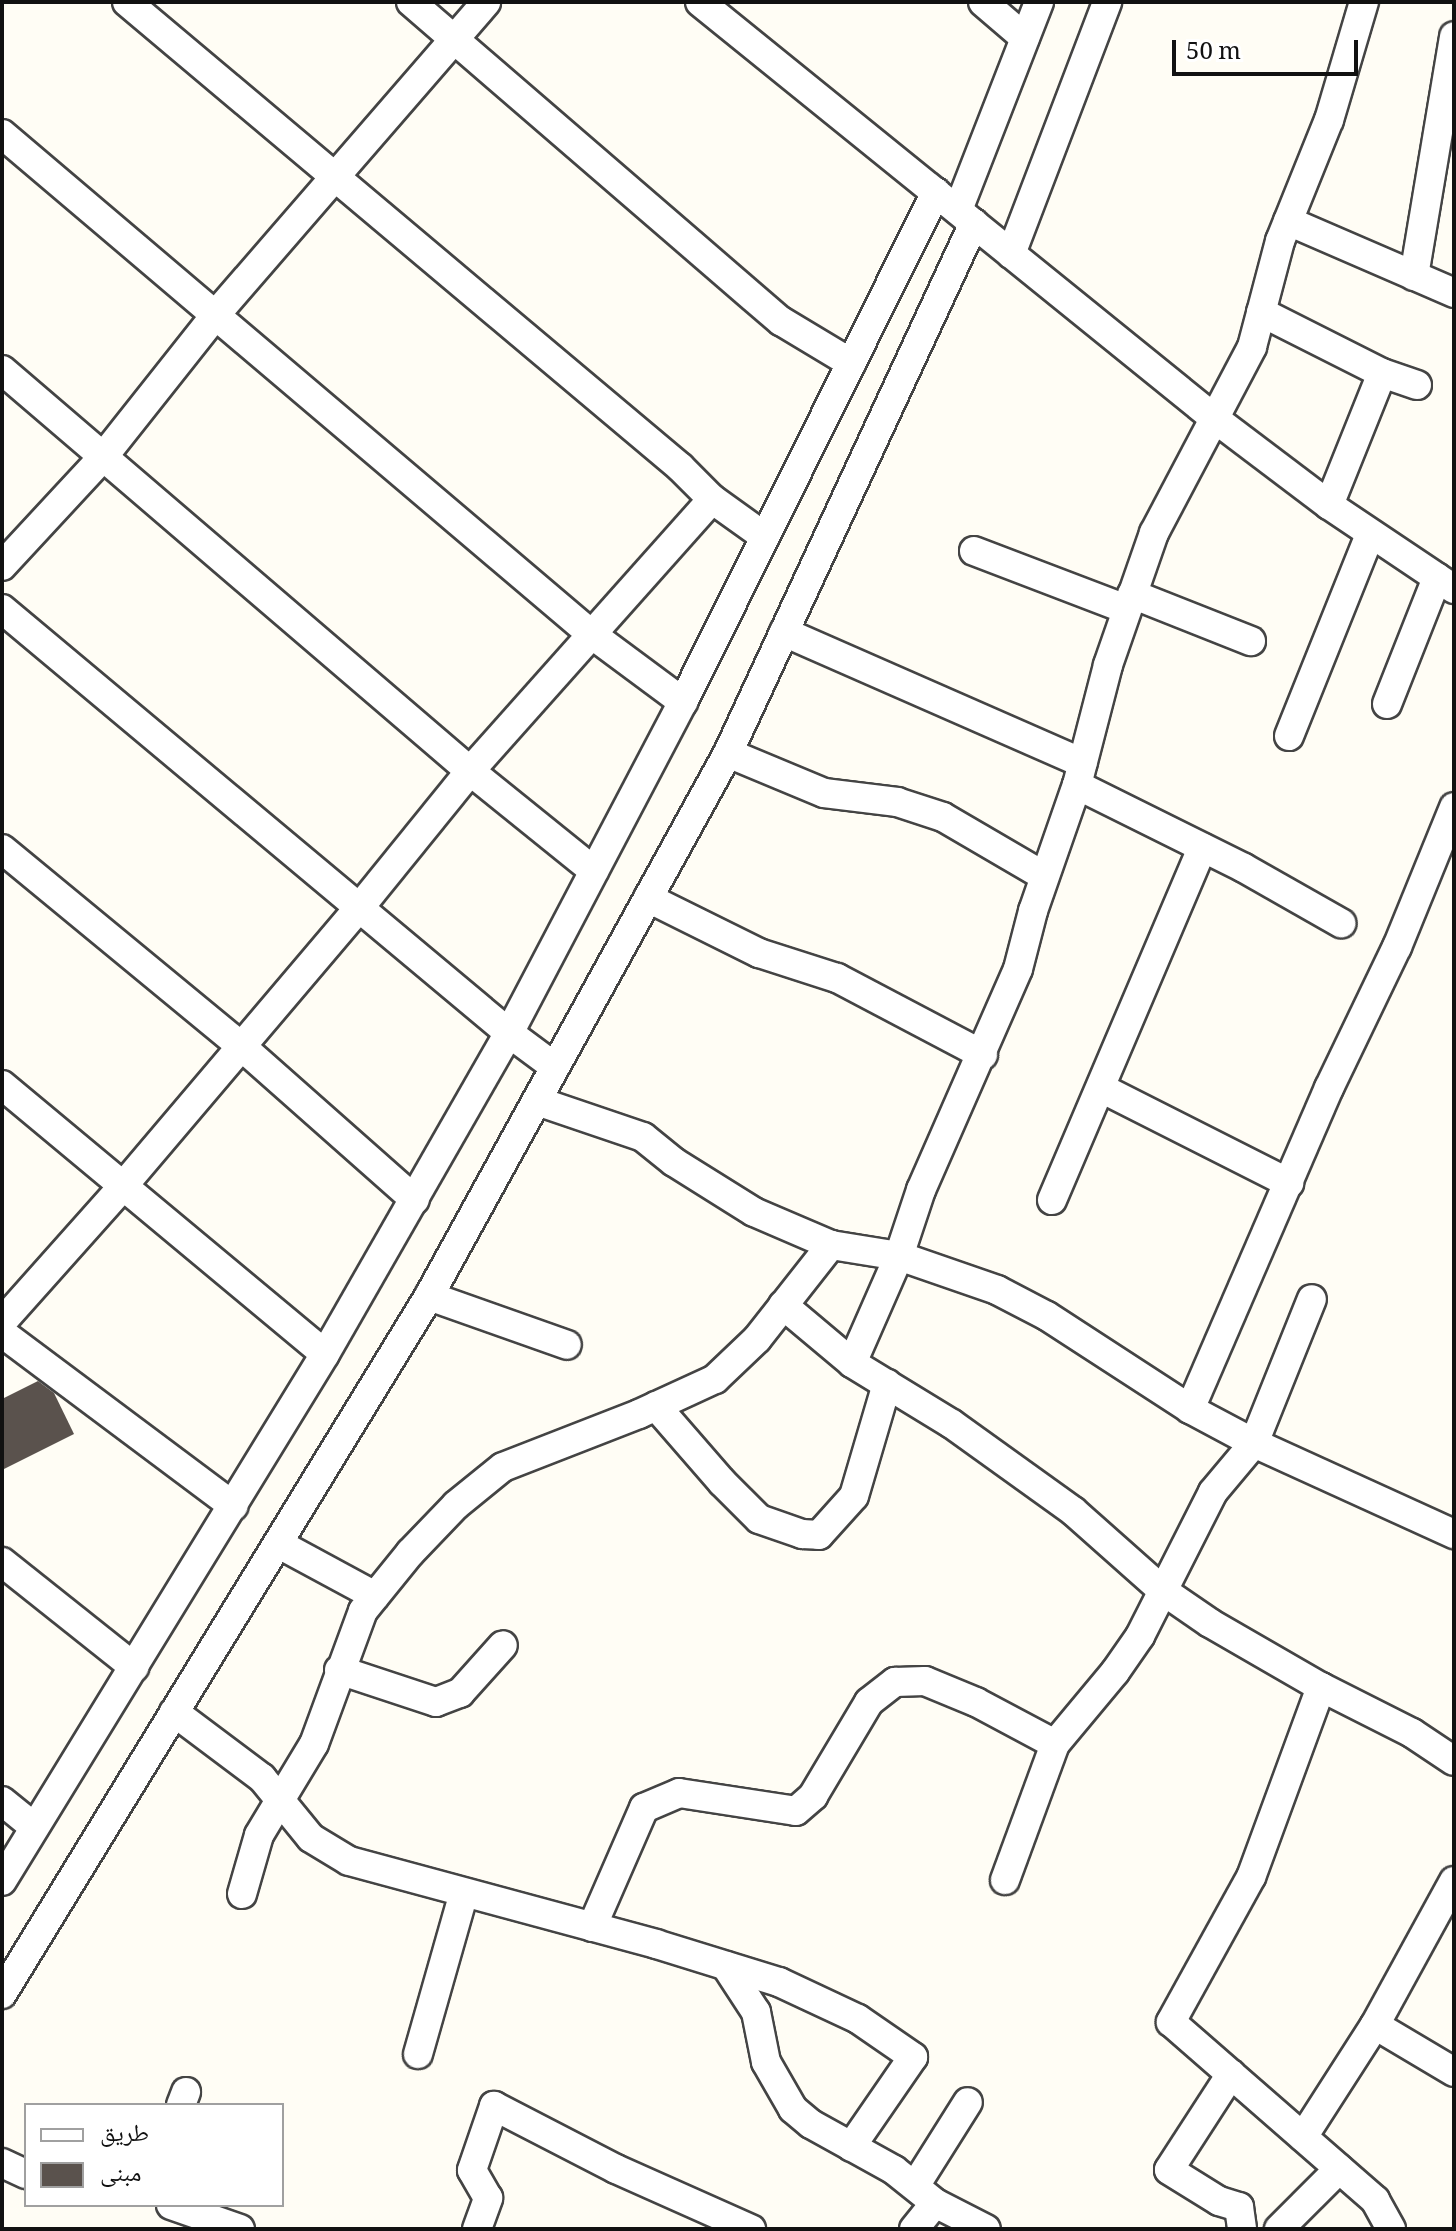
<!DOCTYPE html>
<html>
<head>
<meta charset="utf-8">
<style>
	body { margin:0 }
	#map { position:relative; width:1456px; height:2231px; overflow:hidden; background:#fffdf5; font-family:Georgia,"Noto Naskh Arabic",serif }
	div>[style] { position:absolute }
	.building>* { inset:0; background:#5a524d }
	.roads { filter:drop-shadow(2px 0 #444) drop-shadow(-2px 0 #444) drop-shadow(0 2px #444) drop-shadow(0 -2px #444) }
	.minor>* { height:28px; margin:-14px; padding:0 14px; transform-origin:14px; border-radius:14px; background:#fff }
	span { translate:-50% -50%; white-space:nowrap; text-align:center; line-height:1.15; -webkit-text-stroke:8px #fff; paint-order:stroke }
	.frame { position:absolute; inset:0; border:4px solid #111; pointer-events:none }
	.legend { position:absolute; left:24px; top:2103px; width:260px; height:104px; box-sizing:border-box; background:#fff; border:2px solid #a0a0a0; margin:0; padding:10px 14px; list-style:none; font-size:24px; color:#111 }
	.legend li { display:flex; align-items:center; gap:16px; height:40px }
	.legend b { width:40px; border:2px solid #a0a0a0 }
	.scale { position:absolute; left:1172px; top:40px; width:186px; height:36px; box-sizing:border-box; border:4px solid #111; border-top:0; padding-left:10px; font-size:24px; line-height:28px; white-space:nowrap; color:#111; -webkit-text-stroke:6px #fff; paint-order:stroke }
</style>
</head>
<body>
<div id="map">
	<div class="building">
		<div style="clip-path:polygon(38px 1381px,54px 1393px,74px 1434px,2px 1470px,2px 1399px)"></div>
	</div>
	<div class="roads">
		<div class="minor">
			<div style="left:127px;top:2px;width:723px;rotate:40.06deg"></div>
			<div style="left:680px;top:467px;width:45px;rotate:45deg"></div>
			<div style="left:712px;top:499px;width:65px;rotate:35.6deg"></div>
			<div style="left:411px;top:2px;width:489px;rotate:40.8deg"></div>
			<div style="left:781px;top:321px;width:82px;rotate:31deg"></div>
			<div style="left:700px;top:2px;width:661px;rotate:38.98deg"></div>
			<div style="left:1214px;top:418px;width:144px;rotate:37.1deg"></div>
			<div style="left:1329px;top:505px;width:151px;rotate:33.9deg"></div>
			<div style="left:983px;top:2px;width:55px;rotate:40.6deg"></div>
			<div style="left:2px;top:134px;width:771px;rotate:40.32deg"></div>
			<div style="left:590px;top:633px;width:116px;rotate:36.6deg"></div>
			<div style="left:958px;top:210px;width:223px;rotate:-68.7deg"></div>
			<div style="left:1288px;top:221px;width:181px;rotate:23.4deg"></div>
			<div style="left:1011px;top:254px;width:270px;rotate:-69.1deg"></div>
			<div style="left:1414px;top:276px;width:243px;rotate:-80.5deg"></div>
			<div style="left:1261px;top:312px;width:136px;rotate:26.8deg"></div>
			<div style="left:1382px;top:373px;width:37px;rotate:19deg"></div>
			<div style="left:2px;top:370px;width:616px;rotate:40.59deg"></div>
			<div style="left:470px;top:771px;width:159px;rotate:38.9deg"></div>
			<div style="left:1329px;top:505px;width:142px;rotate:-68.1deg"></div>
			<div style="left:974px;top:551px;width:163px;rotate:20.9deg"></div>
			<div style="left:2px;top:566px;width:149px;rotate:-47.2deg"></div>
			<div style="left:103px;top:457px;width:184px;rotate:-51.6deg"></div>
			<div style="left:217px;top:313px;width:411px;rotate:-49.1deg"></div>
			<div style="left:1132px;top:594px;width:128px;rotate:21.6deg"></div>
			<div style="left:2px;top:609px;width:661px;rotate:39.91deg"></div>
			<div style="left:509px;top:1033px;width:57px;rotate:36.5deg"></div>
			<div style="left:784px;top:632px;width:326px;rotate:23.7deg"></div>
			<div style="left:1387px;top:704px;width:136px;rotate:-68.4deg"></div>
			<div style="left:1289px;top:736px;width:218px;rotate:-68.1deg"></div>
			<div style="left:728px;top:753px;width:104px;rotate:22.6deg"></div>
			<div style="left:824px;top:793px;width:74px;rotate:7deg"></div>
			<div style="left:897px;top:802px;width:48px;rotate:18.1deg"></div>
			<div style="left:943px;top:817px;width:117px;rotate:30.3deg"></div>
			<div style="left:1077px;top:785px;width:186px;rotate:26.4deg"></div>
			<div style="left:1244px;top:868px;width:112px;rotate:29.6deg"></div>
			<div style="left:2px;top:849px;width:310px;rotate:39.5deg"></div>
			<div style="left:241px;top:1046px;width:232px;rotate:41.5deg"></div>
			<div style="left:648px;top:898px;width:124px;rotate:26.4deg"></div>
			<div style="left:759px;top:953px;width:82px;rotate:17.8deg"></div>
			<div style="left:837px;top:978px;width:165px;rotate:27.8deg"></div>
			<div style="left:2px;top:1085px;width:420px;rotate:39.8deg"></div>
			<div style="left:1101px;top:1088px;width:211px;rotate:26.8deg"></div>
			<div style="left:537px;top:1101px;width:112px;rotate:18.8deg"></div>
			<div style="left:643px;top:1137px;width:40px;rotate:39deg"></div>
			<div style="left:674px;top:1162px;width:94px;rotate:32deg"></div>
			<div style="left:754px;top:1212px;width:84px;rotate:23.2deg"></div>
			<div style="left:1052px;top:1200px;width:383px;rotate:-66.9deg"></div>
			<div style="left:429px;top:1296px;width:146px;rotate:19.5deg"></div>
			<div style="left:783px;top:1305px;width:90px;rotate:40deg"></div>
			<div style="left:852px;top:1363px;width:117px;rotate:31.4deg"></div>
			<div style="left:952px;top:1424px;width:149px;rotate:35.7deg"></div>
			<div style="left:1073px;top:1511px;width:119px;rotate:41.6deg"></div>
			<div style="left:1162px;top:1590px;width:58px;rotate:34.5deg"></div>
			<div style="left:1210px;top:1623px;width:128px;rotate:30deg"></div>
			<div style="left:1321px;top:1687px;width:102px;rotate:26.8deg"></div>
			<div style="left:1412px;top:1733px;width:50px;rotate:33.7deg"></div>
			<div style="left:2px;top:1322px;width:182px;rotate:-48.3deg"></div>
			<div style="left:123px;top:1186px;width:366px;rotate:-49.7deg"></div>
			<div style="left:360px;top:907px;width:175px;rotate:-51deg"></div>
			<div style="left:470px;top:771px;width:364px;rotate:-48.3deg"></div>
			<div style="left:2px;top:1333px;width:289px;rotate:36.8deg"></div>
			<div style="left:852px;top:1363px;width:117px;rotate:-66.3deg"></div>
			<div style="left:899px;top:1256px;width:104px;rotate:19.1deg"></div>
			<div style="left:997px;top:1290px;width:56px;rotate:27.5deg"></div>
			<div style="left:1047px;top:1316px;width:171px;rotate:33deg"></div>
			<div style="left:1190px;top:1409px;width:72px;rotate:28deg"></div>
			<div style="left:1254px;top:1443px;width:220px;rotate:24.5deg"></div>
			<div style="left:656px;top:1406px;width:101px;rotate:49deg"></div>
			<div style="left:722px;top:1482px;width:52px;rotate:45deg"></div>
			<div style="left:759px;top:1519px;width:46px;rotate:19.2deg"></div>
			<div style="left:802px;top:1534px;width:17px;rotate:3deg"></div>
			<div style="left:819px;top:1535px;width:52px;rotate:-48.1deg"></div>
			<div style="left:854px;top:1496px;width:117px;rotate:-73.6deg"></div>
			<div style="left:1190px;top:1409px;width:350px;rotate:-66.6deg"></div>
			<div style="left:1329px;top:1088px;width:157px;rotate:-64.3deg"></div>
			<div style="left:1397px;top:947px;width:151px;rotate:-67.8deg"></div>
			<div style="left:279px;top:1544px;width:109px;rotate:28.4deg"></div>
			<div style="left:2px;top:1562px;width:169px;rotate:38.5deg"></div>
			<div style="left:339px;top:1670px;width:102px;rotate:18.3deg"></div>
			<div style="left:436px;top:1702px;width:26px;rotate:-21deg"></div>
			<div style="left:460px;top:1693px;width:64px;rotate:-48.1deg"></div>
			<div style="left:1321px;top:1687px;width:202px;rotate:110.2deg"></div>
			<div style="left:1251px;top:1877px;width:166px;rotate:118.9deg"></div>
			<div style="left:1171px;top:2022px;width:271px;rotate:41.1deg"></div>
			<div style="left:1375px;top:2200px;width:33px;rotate:61deg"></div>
			<div style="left:174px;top:1712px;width:110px;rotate:36.9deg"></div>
			<div style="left:262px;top:1778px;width:77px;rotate:50.8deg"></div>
			<div style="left:311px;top:1838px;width:44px;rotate:31.2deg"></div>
			<div style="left:349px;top:1861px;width:318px;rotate:15.1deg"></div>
			<div style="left:656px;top:1944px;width:129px;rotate:17.2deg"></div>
			<div style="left:779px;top:1982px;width:87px;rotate:25.1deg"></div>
			<div style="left:858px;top:2019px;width:67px;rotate:34.6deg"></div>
			<div style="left:913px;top:2057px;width:109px;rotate:124.6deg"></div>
			<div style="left:2px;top:1801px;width:41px;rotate:39.1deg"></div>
			<div style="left:1005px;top:1880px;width:145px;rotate:-69.8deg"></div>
			<div style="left:2px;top:1881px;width:618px;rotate:-58.5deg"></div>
			<div style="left:325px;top:1354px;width:370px;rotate:-60.2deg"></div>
			<div style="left:509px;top:1033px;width:374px;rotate:-62.3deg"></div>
			<div style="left:683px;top:702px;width:569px;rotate:-63.61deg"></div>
			<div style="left:242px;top:1894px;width:61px;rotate:-73.9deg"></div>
			<div style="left:259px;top:1835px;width:106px;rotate:-58.9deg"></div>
			<div style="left:314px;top:1744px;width:142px;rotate:-69.8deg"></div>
			<div style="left:363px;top:1611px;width:75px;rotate:-51deg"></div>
			<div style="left:410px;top:1553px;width:66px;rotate:-46.2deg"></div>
			<div style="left:456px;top:1505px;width:60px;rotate:-39deg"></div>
			<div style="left:503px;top:1467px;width:146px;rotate:-21.3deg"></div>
			<div style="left:639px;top:1414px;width:84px;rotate:-24.7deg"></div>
			<div style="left:715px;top:1379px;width:58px;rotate:-43.6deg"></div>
			<div style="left:757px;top:1339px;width:120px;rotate:-51.8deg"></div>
			<div style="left:831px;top:1245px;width:69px;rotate:9.2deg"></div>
			<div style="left:899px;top:1256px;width:70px;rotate:-71.6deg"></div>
			<div style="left:921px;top:1190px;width:241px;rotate:-66.3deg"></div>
			<div style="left:1018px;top:969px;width:60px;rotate:-75.5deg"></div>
			<div style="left:1033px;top:911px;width:133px;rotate:-70.8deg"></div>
			<div style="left:1077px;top:785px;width:124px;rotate:-75.5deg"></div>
			<div style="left:1108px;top:665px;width:140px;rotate:-70.8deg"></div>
			<div style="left:1154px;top:533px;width:210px;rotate:-62.2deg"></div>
			<div style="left:1252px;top:347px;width:110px;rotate:-75.2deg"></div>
			<div style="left:1280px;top:241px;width:131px;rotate:-68deg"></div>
			<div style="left:1329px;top:120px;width:123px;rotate:-73.5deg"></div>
			<div style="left:592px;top:1927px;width:130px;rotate:-66.4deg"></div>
			<div style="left:644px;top:1808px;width:38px;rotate:-23deg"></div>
			<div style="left:679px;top:1793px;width:118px;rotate:8.7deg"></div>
			<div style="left:796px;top:1811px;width:23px;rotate:-41deg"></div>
			<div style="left:813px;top:1796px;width:109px;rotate:-59.2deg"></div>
			<div style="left:869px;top:1702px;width:33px;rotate:-38deg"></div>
			<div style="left:895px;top:1682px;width:30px;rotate:-2deg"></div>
			<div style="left:925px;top:1681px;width:55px;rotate:22.4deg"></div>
			<div style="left:976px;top:1702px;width:89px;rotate:28deg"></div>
			<div style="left:1055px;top:1744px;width:94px;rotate:-50.2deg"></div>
			<div style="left:1115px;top:1672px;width:44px;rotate:-55.2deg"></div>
			<div style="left:1140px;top:1636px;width:161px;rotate:-63.1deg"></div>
			<div style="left:1213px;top:1492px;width:64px;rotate:-50.1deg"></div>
			<div style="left:1254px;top:1443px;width:155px;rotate:-68.1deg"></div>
			<div style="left:726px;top:1966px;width:55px;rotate:56.9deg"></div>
			<div style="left:756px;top:2012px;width:51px;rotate:78.7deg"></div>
			<div style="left:766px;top:2062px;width:54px;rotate:60.1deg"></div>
			<div style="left:793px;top:2109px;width:23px;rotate:40deg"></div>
			<div style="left:811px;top:2124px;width:95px;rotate:29deg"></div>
			<div style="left:894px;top:2170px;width:53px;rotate:38.8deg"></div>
			<div style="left:935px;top:2203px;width:57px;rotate:27deg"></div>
			<div style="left:2px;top:1994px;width:818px;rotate:-58.54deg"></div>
			<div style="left:429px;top:1296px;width:620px;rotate:-61.16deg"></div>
			<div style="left:728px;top:753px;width:584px;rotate:-65.1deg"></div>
			<div style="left:1375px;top:2025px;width:164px;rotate:-61.3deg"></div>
			<div style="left:418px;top:2054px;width:167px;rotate:-74.1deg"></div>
			<div style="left:1231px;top:2074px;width:114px;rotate:122.9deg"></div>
			<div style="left:1169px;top:2170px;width:59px;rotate:31.8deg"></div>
			<div style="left:1219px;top:2201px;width:21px;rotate:17deg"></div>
			<div style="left:1239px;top:2207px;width:22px;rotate:82deg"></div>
			<div style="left:181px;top:2105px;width:14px;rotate:-69deg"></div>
			<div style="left:1303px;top:2137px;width:133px;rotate:-57.3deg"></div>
			<div style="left:1375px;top:2025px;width:92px;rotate:30.7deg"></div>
			<div style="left:2px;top:2163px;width:26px;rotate:25deg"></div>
			<div style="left:915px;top:2186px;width:99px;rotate:-57.8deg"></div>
			<div style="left:171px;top:2205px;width:73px;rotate:19.2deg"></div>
			<div style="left:477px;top:2229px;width:33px;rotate:-70deg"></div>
			<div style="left:488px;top:2198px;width:32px;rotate:-120deg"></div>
			<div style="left:472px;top:2170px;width:68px;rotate:-71deg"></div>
			<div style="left:494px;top:2106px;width:137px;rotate:27.3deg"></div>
			<div style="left:616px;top:2169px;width:148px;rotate:24deg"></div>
			<div style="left:914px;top:2229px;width:33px;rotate:-51deg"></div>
			<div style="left:1279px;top:2229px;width:85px;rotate:-45deg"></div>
		</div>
	</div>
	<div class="frame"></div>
	<ul class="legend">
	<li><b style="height:10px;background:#fff"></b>طريق</li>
	<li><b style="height:22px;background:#5a524d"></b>مبنى</li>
	</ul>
	<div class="scale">50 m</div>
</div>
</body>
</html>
